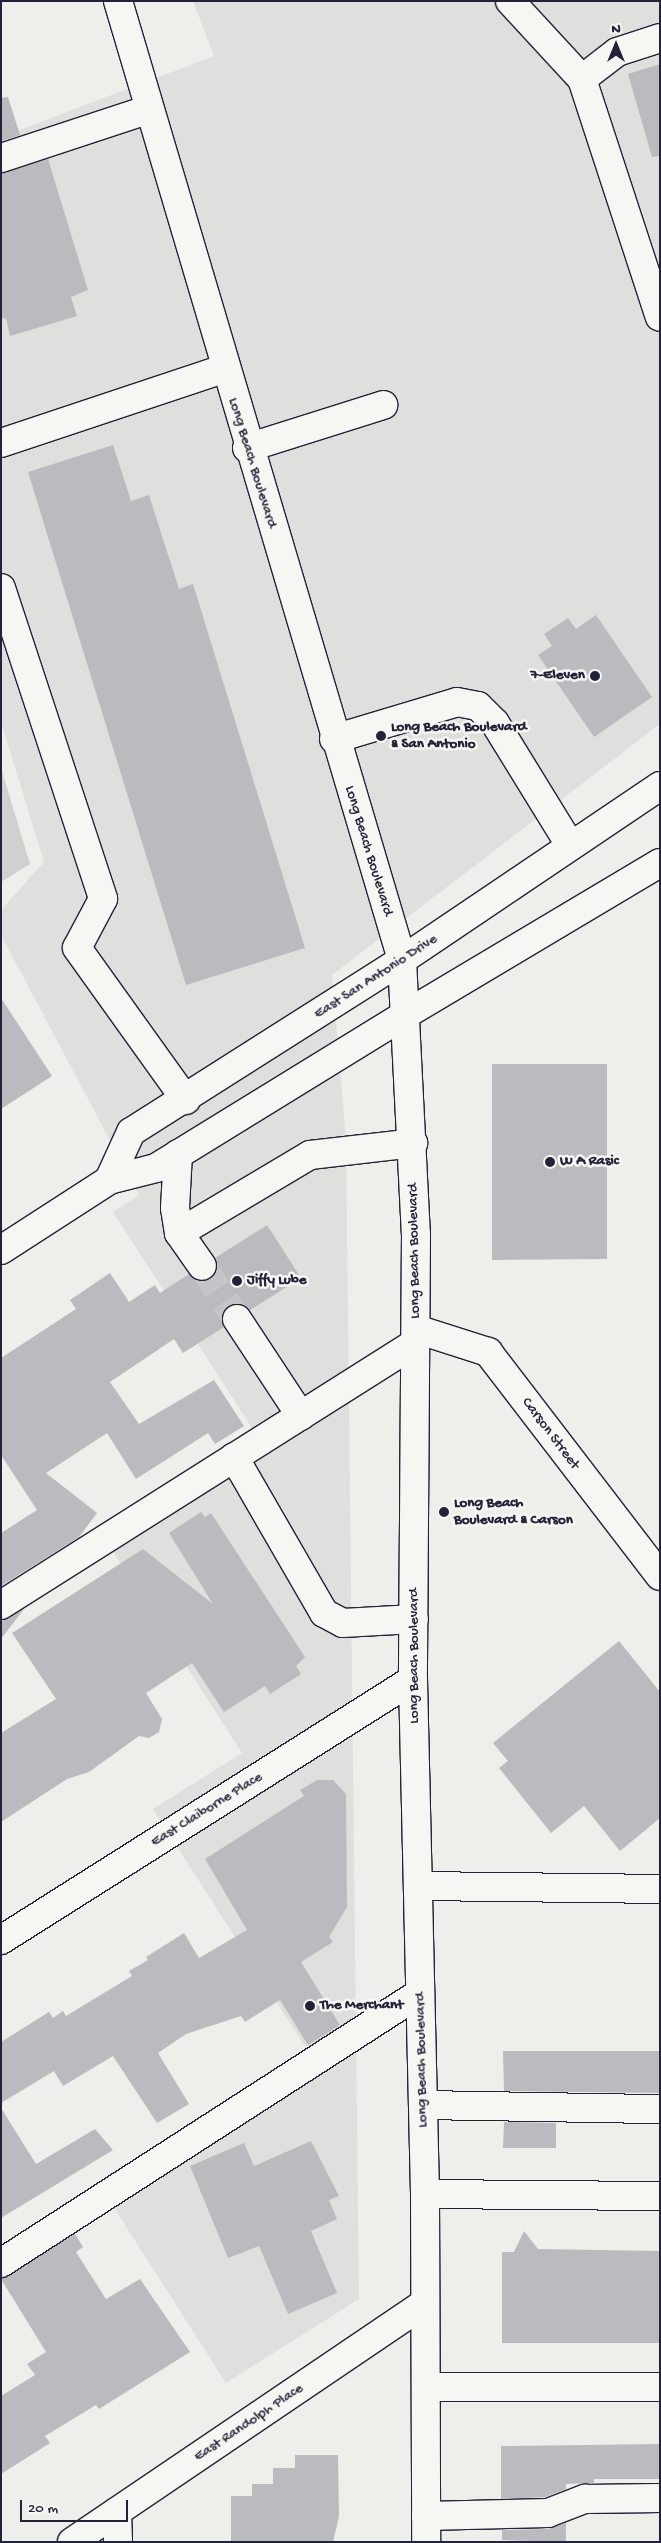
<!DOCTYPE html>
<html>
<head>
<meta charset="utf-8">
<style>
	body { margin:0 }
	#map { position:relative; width:661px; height:2543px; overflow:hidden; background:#eeeeeb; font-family:"Gochi Hand",sans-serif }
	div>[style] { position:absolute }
	.built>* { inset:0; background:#dfdfde }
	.green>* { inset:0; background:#d0d0d1 }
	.building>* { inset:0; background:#bbbbbf }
	.minor-tunnel>* { height:28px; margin-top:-14px; transform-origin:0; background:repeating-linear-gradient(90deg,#c5c5c8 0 28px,transparent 0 42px) }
	.roads { filter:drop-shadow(1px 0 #22223b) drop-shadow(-1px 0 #22223b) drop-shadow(0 1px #22223b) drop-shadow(0 -1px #22223b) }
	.minor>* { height:28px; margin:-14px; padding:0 14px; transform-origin:14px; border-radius:14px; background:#f6f6f2 }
	.major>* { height:28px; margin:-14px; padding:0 14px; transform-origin:14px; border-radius:14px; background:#f6f6f2 }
	.dots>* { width:14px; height:14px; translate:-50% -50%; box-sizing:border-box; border:2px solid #f6f6f2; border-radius:50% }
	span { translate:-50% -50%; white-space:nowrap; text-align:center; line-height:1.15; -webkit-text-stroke:5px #f6f6f2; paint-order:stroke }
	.street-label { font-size:15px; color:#22223b }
	.poi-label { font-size:15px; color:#22223b; font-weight:700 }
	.right { translate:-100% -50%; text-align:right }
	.left { translate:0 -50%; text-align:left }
	.frame { position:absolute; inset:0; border:2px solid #22223b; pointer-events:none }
	.north { position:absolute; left:591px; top:20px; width:50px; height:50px; -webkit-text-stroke:4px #f6f6f2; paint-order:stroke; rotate:0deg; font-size:14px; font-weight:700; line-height:20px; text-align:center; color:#22223b }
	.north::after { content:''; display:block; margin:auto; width:18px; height:22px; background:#22223b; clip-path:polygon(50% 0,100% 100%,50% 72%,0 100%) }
	.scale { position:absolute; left:20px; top:2500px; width:108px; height:22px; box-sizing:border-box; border:2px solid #22223b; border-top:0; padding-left:6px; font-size:15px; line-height:18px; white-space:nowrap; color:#22223b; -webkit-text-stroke:4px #f6f6f2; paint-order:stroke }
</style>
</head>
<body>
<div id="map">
	<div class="built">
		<div style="clip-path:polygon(193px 1px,660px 1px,660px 724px,332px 975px,346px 1140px,359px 2299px,226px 2383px,102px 2189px,311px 2056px,153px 1809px,242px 1753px,97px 1527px,252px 1428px,113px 1212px,139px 1195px,1px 935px,1px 910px,44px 862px,1px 722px,1px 137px,214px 56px)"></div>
	</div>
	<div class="green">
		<div style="clip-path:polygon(1px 768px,30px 864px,1px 882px)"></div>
	</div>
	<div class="building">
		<div style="clip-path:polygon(660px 64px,660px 156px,652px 157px,628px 74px)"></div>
		<div style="clip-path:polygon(8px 97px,20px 135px,1px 141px,1px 98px)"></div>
		<div style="clip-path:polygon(48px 159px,88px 290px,71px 297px,77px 316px,10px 336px,6px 318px,1px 319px,1px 173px)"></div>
		<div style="clip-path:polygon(113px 445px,131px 501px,149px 495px,179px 589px,193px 584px,305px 948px,186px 985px,28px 472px)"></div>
		<div style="clip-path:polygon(596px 615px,652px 697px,594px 737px,538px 655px,552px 646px,544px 634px,568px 618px,576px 629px)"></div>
		<div style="clip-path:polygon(1px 998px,52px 1076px,1px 1109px)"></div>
		<div style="clip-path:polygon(492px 1064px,607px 1064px,607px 1259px,492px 1260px)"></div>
		<div style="clip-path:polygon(267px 1225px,301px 1278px,250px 1310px,244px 1305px,229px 1306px,223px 1312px,224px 1327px,183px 1353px,174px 1339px,110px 1382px,139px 1424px,214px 1380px,244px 1426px,215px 1444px,208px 1433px,136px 1479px,107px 1433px,46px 1473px,97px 1513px,79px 1537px,1px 1586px,1px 1533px,37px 1510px,1px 1455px,1px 1358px,76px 1309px,70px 1300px,110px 1273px,129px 1302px,155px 1285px,160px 1293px,189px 1274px,204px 1281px,216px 1273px,215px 1258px)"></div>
		<div style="clip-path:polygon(201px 1512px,205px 1517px,211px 1513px,305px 1657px,296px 1666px,301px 1674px,270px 1694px,265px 1686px,224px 1712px,192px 1663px,146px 1693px,162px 1719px,159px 1732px,149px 1738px,139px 1736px,89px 1772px,67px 1779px,1px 1822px,1px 1733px,56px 1699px,12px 1633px,143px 1549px,213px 1604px,169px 1533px)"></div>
		<div style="clip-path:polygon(24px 1609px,1px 1639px,1px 1621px)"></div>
		<div style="clip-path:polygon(619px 1641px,660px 1692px,660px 1818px,620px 1851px,584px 1806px,551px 1833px,499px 1768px,508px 1761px,493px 1743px)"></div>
		<div style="clip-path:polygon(317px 1780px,333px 1780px,346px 1794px,347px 1907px,329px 1937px,333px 1942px,301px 1962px,340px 2025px,308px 2045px,280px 2000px,245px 2022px,241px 2016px,186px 2034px,158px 2053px,189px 2104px,157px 2123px,113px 2056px,63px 2086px,54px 2071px,1px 2103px,1px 2042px,49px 2012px,53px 2018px,63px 2011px,66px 2016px,132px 1976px,129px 1971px,148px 1960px,146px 1957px,184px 1933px,199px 1958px,247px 1930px,205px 1859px,304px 1796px,300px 1790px)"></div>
		<div style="clip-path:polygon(503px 2051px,660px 2051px,660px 2093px,504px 2091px)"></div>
		<div style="clip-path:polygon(1px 2108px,36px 2164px,95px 2129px,113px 2150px,1px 2218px)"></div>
		<div style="clip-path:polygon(504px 2122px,556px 2123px,556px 2148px,503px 2148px)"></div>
		<div style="clip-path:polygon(311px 2141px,339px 2196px,329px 2200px,337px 2219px,311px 2231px,337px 2293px,288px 2314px,259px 2246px,228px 2258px,190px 2166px,244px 2143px,254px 2166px)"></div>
		<div style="clip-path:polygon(524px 2231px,538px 2249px,660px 2251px,660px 2343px,502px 2343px,502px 2252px,514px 2252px)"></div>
		<div style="clip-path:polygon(75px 2234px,83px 2247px,76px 2252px,106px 2299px,140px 2279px,190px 2352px,99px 2409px,96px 2405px,45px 2436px,50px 2443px,1px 2474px,1px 2396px,35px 2375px,27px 2364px,46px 2352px,1px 2279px)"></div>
		<div style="clip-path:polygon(660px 2444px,660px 2479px,594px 2479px,594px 2483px,566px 2484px,566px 2489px,545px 2497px,501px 2499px,501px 2446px)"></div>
		<div style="clip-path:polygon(295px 2455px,338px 2455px,339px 2516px,333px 2542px,231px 2542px,231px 2496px,252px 2496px,252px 2484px,273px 2484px,273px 2468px,295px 2468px)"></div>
		<div style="clip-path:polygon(566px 2523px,566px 2542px,502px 2540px,502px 2530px,548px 2529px)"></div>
	</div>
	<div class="minor-tunnel">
		<div style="left:202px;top:1266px;width:64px;rotate:56.6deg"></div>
	</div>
	<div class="roads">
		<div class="minor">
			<div style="left:510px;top:1px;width:106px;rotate:47.3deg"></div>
			<div style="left:582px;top:79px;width:250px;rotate:71.9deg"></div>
			<div style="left:582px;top:79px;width:44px;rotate:-37.6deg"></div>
			<div style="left:617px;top:52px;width:45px;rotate:-18deg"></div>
			<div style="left:1px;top:158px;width:154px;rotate:-18.2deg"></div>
			<div style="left:1px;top:443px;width:235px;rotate:-18.4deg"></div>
			<div style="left:247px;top:448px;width:143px;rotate:-17.5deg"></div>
			<div style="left:1px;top:588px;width:327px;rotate:71.8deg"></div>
			<div style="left:103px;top:899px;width:55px;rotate:118deg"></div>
			<div style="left:77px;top:948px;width:187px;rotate:54.4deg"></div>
			<div style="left:334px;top:739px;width:128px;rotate:-16.7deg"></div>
			<div style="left:457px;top:702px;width:21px;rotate:11deg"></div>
			<div style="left:478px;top:706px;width:24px;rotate:45deg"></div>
			<div style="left:495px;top:723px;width:143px;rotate:58.4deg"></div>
			<div style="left:178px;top:1154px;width:54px;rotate:93.2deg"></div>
			<div style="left:175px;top:1208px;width:25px;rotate:81deg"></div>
			<div style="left:179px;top:1233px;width:40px;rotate:55.1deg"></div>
			<div style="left:109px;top:1180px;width:53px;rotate:-65.4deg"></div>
			<div style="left:131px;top:1132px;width:321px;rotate:-32.4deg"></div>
			<div style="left:179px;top:1233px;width:152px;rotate:-30.8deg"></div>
			<div style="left:310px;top:1155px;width:104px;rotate:-6.6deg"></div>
			<div style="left:1px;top:1250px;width:129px;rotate:-32.9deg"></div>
			<div style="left:109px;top:1180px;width:49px;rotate:-14.3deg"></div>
			<div style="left:156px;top:1168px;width:296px;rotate:-31.6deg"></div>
			<div style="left:237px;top:1319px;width:116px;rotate:56.6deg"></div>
			<div style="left:234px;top:1457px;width:180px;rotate:60deg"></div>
			<div style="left:324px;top:1613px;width:21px;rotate:28deg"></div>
			<div style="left:343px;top:1623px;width:71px;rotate:-3.2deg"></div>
			<div style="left:1px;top:1605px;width:490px;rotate:-32.3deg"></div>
			<div style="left:419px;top:1886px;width:241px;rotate:0.7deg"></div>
			<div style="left:1px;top:1940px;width:487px;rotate:-32.3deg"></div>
			<div style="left:423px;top:2105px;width:237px;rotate:1deg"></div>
			<div style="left:425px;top:2194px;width:235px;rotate:0.5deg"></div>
			<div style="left:1px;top:2263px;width:498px;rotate:-32.8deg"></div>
			<div style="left:426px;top:2387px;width:234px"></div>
			<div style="left:117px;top:2512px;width:30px;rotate:88deg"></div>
			<div style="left:426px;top:2516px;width:122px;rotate:-1.4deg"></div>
			<div style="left:548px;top:2513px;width:40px;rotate:-21deg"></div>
			<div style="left:585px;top:2499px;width:75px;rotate:-0.8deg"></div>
			<div style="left:72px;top:2542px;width:426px;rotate:-34.1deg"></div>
		</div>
		<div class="major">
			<div style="left:118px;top:1px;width:1000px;rotate:73.5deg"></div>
			<div style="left:402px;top:960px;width:274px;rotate:87.1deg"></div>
			<div style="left:416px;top:1234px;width:446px;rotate:90.4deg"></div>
			<div style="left:413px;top:1680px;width:514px;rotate:88.66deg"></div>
			<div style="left:425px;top:2194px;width:348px;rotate:89.8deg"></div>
			<div style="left:402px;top:960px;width:311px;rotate:-34deg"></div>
			<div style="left:408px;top:1013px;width:293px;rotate:-30.8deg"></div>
			<div style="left:416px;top:1329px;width:76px;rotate:17.7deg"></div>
			<div style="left:488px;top:1352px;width:282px;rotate:52.5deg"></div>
		</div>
	</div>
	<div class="dots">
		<div style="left:595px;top:676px;background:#22223b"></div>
		<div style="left:381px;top:736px;background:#22223b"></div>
		<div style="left:550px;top:1162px;background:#22223b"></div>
		<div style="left:237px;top:1281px;background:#22223b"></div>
		<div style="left:444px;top:1512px;background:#22223b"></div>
		<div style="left:310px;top:2006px;background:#22223b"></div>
	</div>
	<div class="street-label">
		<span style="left:252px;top:463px;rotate:73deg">Long Beach Boulevard</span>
		<span style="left:368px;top:851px;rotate:73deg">Long Beach Boulevard</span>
		<span style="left:376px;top:977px;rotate:-33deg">East San Antonio Drive</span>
		<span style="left:415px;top:1251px;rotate:-91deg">Long Beach Boulevard</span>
		<span style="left:550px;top:1434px;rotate:53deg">Carson Street</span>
		<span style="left:415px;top:1656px;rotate:-90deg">Long Beach Boulevard</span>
		<span style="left:207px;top:1810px;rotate:-32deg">East Claiborne Place</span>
		<span style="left:422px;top:2060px;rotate:-91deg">Long Beach Boulevard</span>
		<span style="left:249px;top:2423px;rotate:-34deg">East Randolph Place</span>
	</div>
	<div class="poi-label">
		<span class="right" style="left:585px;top:676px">7-Eleven</span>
		<span class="left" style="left:391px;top:736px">Long Beach Boulevard<br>&amp; San Antonio</span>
		<span class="left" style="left:560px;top:1162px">W A Rasic</span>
		<span class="left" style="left:247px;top:1281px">Jiffy Lube</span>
		<span class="left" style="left:454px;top:1512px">Long Beach<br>Boulevard &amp; Carson</span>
		<span class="left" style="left:320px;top:2006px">The Merchant</span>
	</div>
	<div class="frame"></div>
	<div class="north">N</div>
	<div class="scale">20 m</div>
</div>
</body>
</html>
